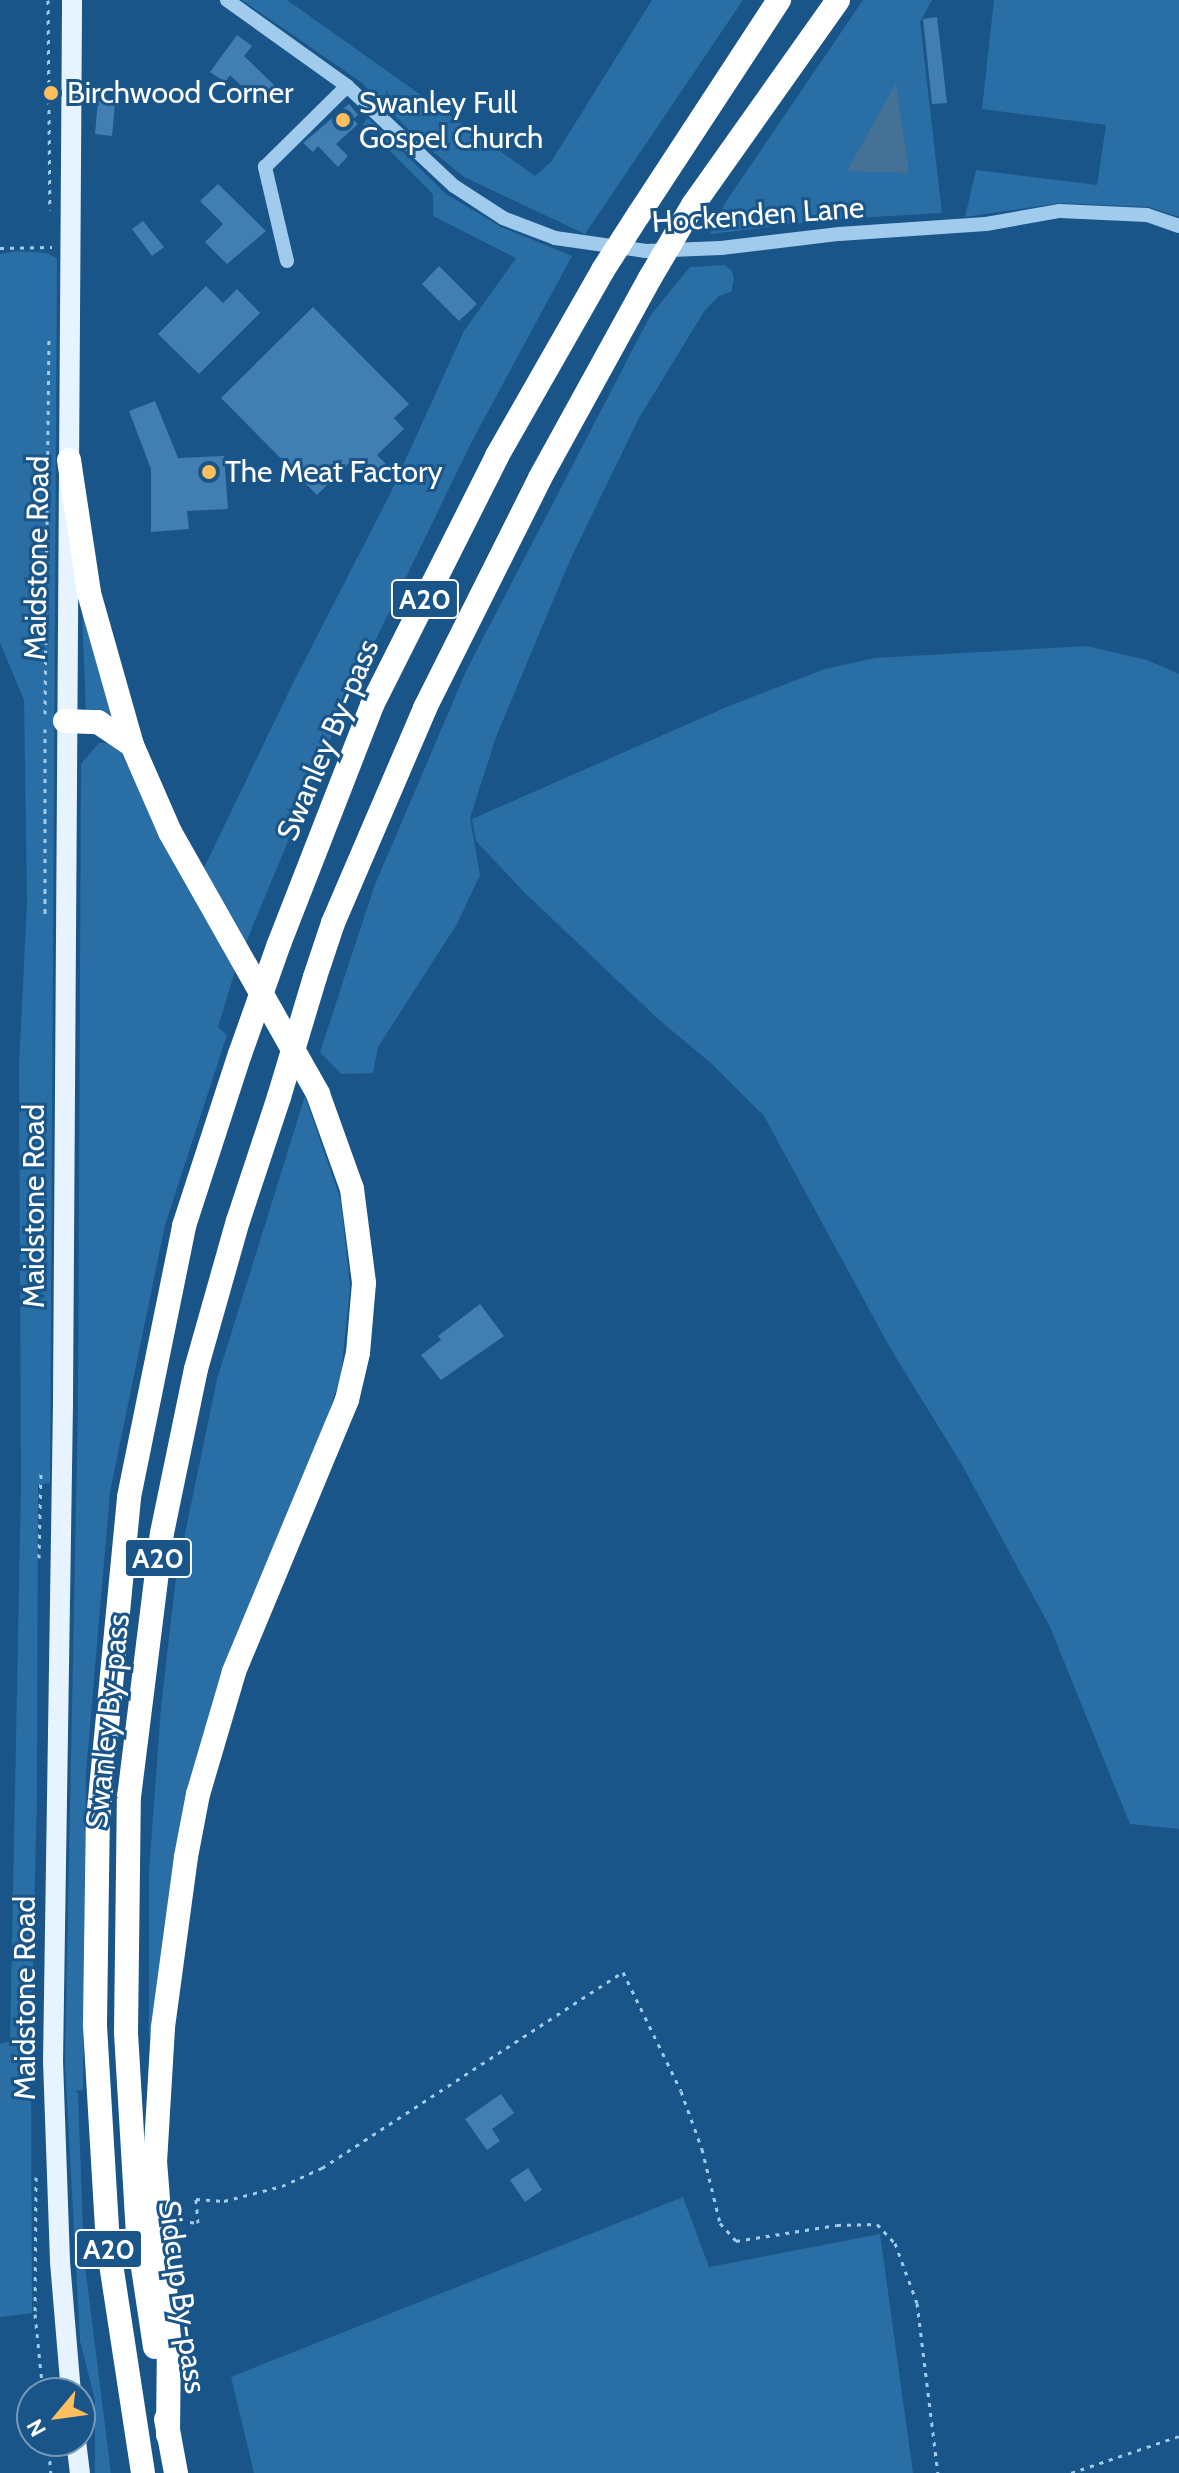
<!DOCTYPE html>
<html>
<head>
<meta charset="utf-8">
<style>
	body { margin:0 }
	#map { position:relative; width:1179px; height:2473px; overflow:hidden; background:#195588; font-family:Cabin,sans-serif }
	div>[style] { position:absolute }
	.green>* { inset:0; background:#296ea5 }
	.water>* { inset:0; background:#457196 }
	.building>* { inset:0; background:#417fb2 }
	.path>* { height:3px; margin-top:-1.5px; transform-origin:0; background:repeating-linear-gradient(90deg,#a1cbed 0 4px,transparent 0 10px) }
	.minor>* { height:14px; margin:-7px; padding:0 7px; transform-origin:7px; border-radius:7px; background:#a1cbed }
	.major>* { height:20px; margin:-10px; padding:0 10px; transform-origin:10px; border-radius:10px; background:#e7f3ff }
	.highway>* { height:24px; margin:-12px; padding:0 12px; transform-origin:12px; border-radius:12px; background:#fff }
	.highway-bridge>* { height:24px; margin:-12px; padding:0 12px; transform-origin:12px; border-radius:12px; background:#fff }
	.dots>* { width:22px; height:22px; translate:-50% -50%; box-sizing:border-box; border:4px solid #195588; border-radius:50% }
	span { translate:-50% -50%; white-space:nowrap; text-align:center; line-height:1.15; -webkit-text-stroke:6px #195588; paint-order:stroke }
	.shield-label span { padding:2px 6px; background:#195588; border:2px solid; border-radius:6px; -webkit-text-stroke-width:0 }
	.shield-label { font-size:28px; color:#fff; font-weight:700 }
	.poi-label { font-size:30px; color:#fff }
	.left { translate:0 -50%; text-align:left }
	.street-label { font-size:30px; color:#fff }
	.north { position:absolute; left:16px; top:2377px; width:80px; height:80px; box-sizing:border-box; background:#195588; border:2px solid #7599b8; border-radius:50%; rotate:241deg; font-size:22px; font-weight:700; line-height:32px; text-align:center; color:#fff }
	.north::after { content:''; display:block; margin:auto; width:28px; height:36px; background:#ffbf5d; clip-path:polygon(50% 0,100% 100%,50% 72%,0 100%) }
</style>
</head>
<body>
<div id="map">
	<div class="green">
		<div style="clip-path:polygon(242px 0,287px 0,535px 176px,551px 162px,652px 0,743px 0,585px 234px,464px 177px,420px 141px,361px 82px)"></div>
		<div style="clip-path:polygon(863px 0,932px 0,920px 22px,942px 213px,838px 219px,710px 234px,725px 203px)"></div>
		<div style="clip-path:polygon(994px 0,1179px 0,1179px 217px,1149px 207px,1061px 203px,965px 217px,976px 170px,1097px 185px,1106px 125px,982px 109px)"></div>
		<div style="clip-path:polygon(368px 118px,446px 194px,501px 227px,572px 256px,471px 443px,348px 697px,245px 945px,203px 870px,293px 683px,390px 494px,464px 331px,516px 258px,433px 216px,433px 194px,363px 124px)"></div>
		<div style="clip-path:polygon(17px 251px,46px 253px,57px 258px,50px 1483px,38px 1485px,37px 1792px,31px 2056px,32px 2313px,0 2317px,0 2044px,10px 2041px,21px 1486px,19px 1065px,27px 903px,24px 700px,0 643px,0 254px)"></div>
		<div style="clip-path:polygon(725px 265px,732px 271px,734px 280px,731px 292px,719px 296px,705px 310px,639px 418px,571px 558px,496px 737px,470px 818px,480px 875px,457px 924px,378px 1047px,373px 1073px,341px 1074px,320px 1052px,374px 887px,467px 669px,650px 316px,690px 267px)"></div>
		<div style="clip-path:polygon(82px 607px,119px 714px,86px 716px)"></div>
		<div style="clip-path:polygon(1087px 646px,1147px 660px,1179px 674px,1179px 1829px,1130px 1824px,1050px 1627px,962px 1465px,889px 1346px,764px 1116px,713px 1065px,657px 1018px,525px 893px,476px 841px,472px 819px,729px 706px,825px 669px,875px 658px)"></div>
		<div style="clip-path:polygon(99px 743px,107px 743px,120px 751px,235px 971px,218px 1027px,227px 1035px,165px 1225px,110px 1492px,86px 1774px,83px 2090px,75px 2091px,78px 2093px,84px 2257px,111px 2473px,95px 2473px,95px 2400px,80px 2341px,65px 2063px,78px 1404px,81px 764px)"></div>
		<div style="clip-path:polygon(305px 1096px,341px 1201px,350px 1288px,341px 1375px,313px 1462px,223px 1668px,153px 2037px,149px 2035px,149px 1872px,161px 1707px,176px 1577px,217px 1379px)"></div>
		<div style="clip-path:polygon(683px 2197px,709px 2267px,880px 2234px,913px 2473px,254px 2473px,231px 2377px)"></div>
	</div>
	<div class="water">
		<div style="clip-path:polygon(896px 83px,909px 173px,847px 171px)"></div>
	</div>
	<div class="building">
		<div style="clip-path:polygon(937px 17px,947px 103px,932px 104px,923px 19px)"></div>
		<div style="clip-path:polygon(237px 35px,252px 46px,244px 56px,275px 86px,259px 103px,230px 75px,225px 82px,210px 72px)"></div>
		<div style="clip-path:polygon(98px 101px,115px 103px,112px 136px,95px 134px)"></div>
		<div style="clip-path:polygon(349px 104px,358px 115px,353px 119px,358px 124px,336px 144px,348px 156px,338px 167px,318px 146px,313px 152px,303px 143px)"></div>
		<div style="clip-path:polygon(218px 184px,266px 231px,227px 264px,205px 242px,223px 224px,200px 201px)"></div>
		<div style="clip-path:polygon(143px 221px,164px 247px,152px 256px,132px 229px)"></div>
		<div style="clip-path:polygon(439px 266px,477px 304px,459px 321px,422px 284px)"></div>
		<div style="clip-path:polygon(206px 286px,223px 303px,237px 289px,260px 313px,199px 374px,158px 334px)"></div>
		<div style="clip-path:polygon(313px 307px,409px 404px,394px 418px,404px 429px,377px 455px,389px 467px,371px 484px,349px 463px,317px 495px,221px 398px)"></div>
		<div style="clip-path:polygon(155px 401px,178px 458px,224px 456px,228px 509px,187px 511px,189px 529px,151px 532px,151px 469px,129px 411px)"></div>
		<div style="clip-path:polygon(480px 1304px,504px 1336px,441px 1380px,421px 1355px,441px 1340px,438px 1336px)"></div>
		<div style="clip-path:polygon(501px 2094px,514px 2113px,492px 2129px,500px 2141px,487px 2150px,465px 2119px)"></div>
		<div style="clip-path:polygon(528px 2168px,542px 2190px,525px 2202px,510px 2180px)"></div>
	</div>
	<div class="path">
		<div style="left:48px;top:0;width:210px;rotate:89.5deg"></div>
		<div style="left:0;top:248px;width:52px;rotate:-1.1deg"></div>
		<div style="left:45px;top:714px;width:377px;rotate:-89.4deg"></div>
		<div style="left:45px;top:729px;width:189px;rotate:90deg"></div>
		<div style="left:39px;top:1558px;width:85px;rotate:-88.7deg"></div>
		<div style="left:36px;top:2177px;width:137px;rotate:90.4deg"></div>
		<div style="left:35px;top:2314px;width:79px;rotate:84.2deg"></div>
		<div style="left:190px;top:2222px;width:8px;rotate:7deg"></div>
		<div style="left:198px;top:2223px;width:24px;rotate:-95deg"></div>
		<div style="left:196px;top:2199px;width:28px;rotate:4deg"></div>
		<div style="left:224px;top:2201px;width:60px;rotate:-14.5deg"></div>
		<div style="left:282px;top:2186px;width:44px;rotate:-24.2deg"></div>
		<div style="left:322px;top:2168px;width:359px;rotate:-33.1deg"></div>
		<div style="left:623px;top:1972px;width:132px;rotate:64deg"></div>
		<div style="left:681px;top:2091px;width:62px;rotate:70.1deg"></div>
		<div style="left:702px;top:2149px;width:76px;rotate:76.3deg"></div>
		<div style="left:720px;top:2223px;width:24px;rotate:48deg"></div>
		<div style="left:736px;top:2241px;width:102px;rotate:-9deg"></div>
		<div style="left:837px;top:2225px;width:40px;rotate:-1.4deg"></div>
		<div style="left:877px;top:2224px;width:26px;rotate:47deg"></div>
		<div style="left:895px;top:2243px;width:64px;rotate:69.9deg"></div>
		<div style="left:917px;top:2303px;width:171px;rotate:83deg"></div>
		<div style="left:48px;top:2441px;width:32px;rotate:85deg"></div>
		<div style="left:1071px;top:2473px;width:114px;rotate:-18.9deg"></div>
	</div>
	<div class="minor">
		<div style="left:227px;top:0;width:148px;rotate:35.6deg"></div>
		<div style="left:347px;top:86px;width:146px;rotate:43.1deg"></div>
		<div style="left:454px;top:186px;width:59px;rotate:33.1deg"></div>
		<div style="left:503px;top:218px;width:56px;rotate:21deg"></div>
		<div style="left:555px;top:238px;width:92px;rotate:8.1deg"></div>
		<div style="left:646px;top:251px;width:75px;rotate:-2.3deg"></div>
		<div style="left:721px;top:248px;width:119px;rotate:-6.8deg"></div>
		<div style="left:839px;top:234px;width:147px;rotate:-3.9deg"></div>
		<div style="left:986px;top:224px;width:75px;rotate:-10deg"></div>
		<div style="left:1060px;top:211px;width:87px;rotate:2.6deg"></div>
		<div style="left:1147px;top:215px;width:34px;rotate:19deg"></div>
		<div style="left:287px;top:261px;width:97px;rotate:-103.2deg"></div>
		<div style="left:265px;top:167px;width:115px;rotate:-44.6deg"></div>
	</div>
	<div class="major">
		<div style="left:71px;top:2393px;width:132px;rotate:-94.8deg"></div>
		<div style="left:60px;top:2261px;width:199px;rotate:-92deg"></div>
		<div style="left:53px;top:2062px;width:661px;rotate:-89.13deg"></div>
		<div style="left:63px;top:1401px;width:1401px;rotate:-89.63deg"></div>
		<div style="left:76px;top:2441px;width:32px;rotate:83deg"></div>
	</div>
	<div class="highway">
		<div style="left:693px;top:205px;width:251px;rotate:-54.7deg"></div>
		<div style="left:639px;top:214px;width:256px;rotate:-56.8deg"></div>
		<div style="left:69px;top:460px;width:134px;rotate:81.4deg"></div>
		<div style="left:89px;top:593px;width:158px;rotate:74.2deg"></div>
		<div style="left:132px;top:745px;width:95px;rotate:66.4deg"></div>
		<div style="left:170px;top:832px;width:301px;rotate:60.5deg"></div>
		<div style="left:318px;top:1094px;width:101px;rotate:70.3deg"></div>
		<div style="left:352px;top:1189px;width:95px;rotate:82.7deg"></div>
		<div style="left:364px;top:1283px;width:70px;rotate:94.9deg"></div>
		<div style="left:358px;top:1353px;width:48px;rotate:103.2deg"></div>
		<div style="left:347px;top:1400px;width:295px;rotate:112.6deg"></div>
		<div style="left:234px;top:1672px;width:127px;rotate:106.4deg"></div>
		<div style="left:198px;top:1794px;width:64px;rotate:100.8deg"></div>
		<div style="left:186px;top:1857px;width:173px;rotate:97.7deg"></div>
		<div style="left:163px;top:2028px;width:133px;rotate:93.4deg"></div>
		<div style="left:155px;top:2161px;width:178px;rotate:85.5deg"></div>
		<div style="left:169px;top:2338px;width:97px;rotate:90.6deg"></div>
		<div style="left:65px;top:721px;width:33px;rotate:2deg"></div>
		<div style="left:98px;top:722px;width:41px;rotate:34.1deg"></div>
		<div style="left:279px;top:944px;width:256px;rotate:-68.7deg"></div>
		<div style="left:372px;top:705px;width:279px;rotate:-63.3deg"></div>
		<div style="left:497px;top:456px;width:214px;rotate:-60.3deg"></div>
		<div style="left:315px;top:977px;width:57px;rotate:-71.6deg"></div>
		<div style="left:333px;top:923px;width:234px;rotate:-66.8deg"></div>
		<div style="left:425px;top:708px;width:257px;rotate:-63.4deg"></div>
		<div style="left:540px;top:478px;width:228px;rotate:-61.2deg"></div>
		<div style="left:155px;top:2347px;width:113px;rotate:-98.6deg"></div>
		<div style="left:138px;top:2235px;width:203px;rotate:-93.4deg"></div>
		<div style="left:126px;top:2032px;width:235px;rotate:-89.3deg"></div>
		<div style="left:129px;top:1797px;width:266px;rotate:-82.9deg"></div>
		<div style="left:162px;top:1533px;width:167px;rotate:-78.3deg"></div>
		<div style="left:196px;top:1369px;width:154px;rotate:-74.2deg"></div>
		<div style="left:238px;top:1221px;width:131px;rotate:-71.7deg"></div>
		<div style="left:166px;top:2419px;width:55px;rotate:79.5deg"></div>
		<div style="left:143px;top:2473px;width:231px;rotate:-98.7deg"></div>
		<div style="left:108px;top:2245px;width:222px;rotate:-93.4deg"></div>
		<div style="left:95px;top:2023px;width:203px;rotate:-89.2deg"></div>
		<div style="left:98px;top:1820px;width:324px;rotate:-84.5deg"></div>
		<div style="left:129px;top:1497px;width:277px;rotate:-78.5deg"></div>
		<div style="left:184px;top:1226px;width:181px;rotate:-72deg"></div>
	</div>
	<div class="highway-bridge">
		<div style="left:603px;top:270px;width:67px;rotate:-57.3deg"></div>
		<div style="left:650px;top:278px;width:85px;rotate:-59.5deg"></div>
		<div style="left:240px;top:1054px;width:117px;rotate:-70.5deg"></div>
		<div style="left:279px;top:1097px;width:125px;rotate:-73.3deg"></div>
	</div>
	<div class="dots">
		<div style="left:51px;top:93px;background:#ffbf5d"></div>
		<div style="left:343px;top:120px;background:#ffbf5d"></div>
		<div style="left:209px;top:472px;background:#ffbf5d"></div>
	</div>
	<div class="shield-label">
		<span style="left:425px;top:599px">A20</span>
		<span style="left:158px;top:1558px">A20</span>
		<span style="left:109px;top:2249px">A20</span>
	</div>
	<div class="poi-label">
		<span class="left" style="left:67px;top:93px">Birchwood Corner</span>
		<span class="left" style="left:359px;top:120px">Swanley Full<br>Gospel Church</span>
		<span class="left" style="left:225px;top:472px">The Meat Factory</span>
	</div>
	<div class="street-label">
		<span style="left:758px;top:215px;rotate:-4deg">Hockenden Lane</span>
		<span style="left:37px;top:558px;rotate:-89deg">Maidstone Road</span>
		<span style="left:328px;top:740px;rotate:-67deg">Swanley By-pass</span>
		<span style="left:34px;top:1206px;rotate:-90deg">Maidstone Road</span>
		<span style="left:108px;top:1721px;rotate:-84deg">Swanley By-pass</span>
		<span style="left:25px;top:1998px;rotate:-90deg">Maidstone Road</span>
		<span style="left:182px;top:2297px;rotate:82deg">Sidcup By-pass</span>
	</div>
	<div class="north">N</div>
</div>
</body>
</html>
